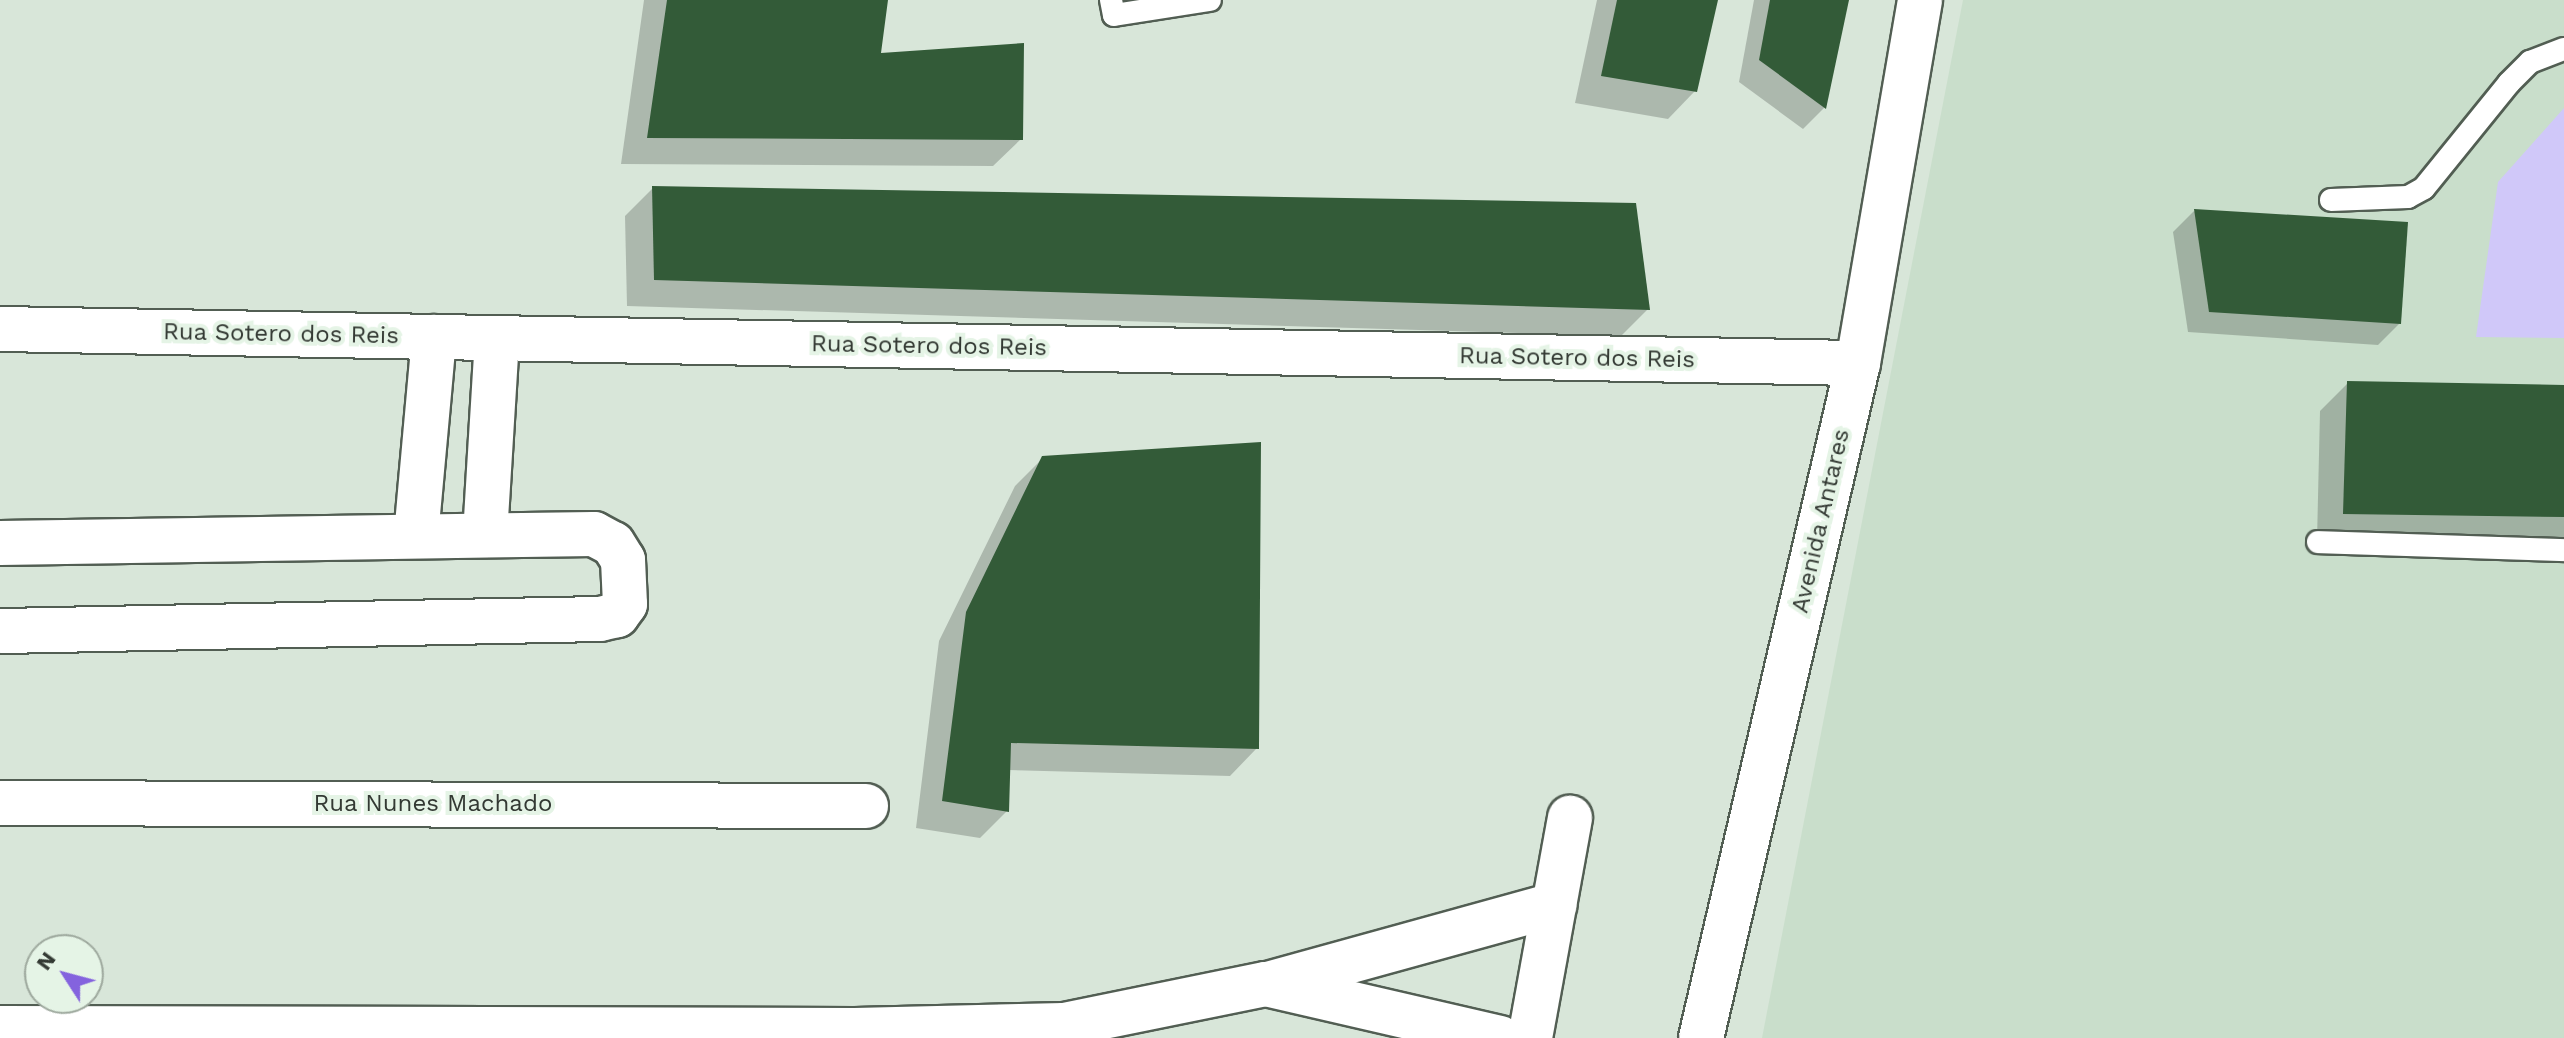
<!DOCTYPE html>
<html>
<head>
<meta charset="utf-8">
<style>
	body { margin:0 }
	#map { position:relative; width:2564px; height:1038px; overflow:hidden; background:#d8e6d9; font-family:"Work Sans",sans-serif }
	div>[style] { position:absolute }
	.built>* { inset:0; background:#c9decb }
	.green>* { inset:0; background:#d0c8f9 }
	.shadow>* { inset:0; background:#0003 }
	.building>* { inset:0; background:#335b38 }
	.roads { filter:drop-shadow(2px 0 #525e53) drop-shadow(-2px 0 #525e53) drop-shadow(0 2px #525e53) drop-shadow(0 -2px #525e53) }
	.service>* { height:22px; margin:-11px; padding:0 11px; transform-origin:11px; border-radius:11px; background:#fff }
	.minor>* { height:44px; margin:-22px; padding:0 22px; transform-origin:22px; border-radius:22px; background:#fff }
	span { translate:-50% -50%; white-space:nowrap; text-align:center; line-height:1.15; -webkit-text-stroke:8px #e5f4e6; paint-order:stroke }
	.street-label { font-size:24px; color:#333933 }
	.north { position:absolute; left:24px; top:934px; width:80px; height:80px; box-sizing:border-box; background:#e5f4e6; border:2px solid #9ea99e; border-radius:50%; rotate:306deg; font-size:22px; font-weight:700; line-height:32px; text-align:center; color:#333933 }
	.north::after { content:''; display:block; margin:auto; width:28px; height:36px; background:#8463de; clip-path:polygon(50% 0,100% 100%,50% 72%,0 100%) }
</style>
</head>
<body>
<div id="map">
	<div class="built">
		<div style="clip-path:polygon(1963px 0,2564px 0,2564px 1038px,1762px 1038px)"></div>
	</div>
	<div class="green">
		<div style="clip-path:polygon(2564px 108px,2564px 338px,2476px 337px,2498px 182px)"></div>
	</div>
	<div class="shadow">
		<div style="clip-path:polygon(644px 0,886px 0,879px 55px,1021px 139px,993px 166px,621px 164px)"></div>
		<div style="clip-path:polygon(1597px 0,1716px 0,1695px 91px,1668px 119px,1575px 103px)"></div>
		<div style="clip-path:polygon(1754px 0,1847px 0,1824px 108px,1803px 129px,1739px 82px)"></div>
		<div style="clip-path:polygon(653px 188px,1648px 309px,1621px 336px,627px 306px,625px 216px)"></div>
		<div style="clip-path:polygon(2194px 211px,2400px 323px,2378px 345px,2188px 332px,2173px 232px)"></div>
		<div style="clip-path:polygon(2348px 383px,2564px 387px,2564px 544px,2317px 540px,2320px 411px)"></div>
		<div style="clip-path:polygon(1043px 458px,1257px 748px,1230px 776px,1008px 770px,1007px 811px,980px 838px,916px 828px,939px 641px,1015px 486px)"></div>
	</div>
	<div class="building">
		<div style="clip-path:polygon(667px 0,888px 0,881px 53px,1024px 43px,1023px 140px,647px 138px)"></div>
		<div style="clip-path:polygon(1617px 0,1718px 0,1697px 92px,1601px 76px)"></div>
		<div style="clip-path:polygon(1770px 0,1849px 0,1826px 109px,1759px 60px)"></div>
		<div style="clip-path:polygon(652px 186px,1636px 203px,1650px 310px,654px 280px)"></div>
		<div style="clip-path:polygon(2194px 209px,2408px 222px,2401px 324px,2209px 312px)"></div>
		<div style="clip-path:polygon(2347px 381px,2564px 385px,2564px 517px,2343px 514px)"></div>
		<div style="clip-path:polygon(1261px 442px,1259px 749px,1011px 743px,1009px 812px,942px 801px,966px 612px,1042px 456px)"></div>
	</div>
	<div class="roads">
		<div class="service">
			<div style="left:1111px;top:0;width:15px;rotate:79deg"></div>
			<div style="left:1114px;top:15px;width:97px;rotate:-8.9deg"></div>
			<div style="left:2331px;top:200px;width:77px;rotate:-2.2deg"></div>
			<div style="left:2408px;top:197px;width:18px;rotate:-29deg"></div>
			<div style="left:2424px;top:188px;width:135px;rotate:-51deg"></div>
			<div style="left:2509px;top:83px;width:30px;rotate:-45deg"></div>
			<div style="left:2530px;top:62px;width:36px;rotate:-21deg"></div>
			<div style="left:2318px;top:542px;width:246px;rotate:1.9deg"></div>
		</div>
		<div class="minor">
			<div style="left:0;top:329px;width:1858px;rotate:1.05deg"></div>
			<div style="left:485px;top:535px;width:197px;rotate:-86.5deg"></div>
			<div style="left:416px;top:536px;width:200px;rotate:-84.8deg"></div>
			<div style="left:0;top:543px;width:594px;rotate:-0.87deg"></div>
			<div style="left:594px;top:534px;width:21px;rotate:28deg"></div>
			<div style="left:613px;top:544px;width:19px;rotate:58deg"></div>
			<div style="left:623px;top:560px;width:44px;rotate:87.4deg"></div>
			<div style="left:625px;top:604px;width:14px;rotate:126deg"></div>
			<div style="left:617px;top:615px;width:17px;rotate:167deg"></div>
			<div style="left:600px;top:619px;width:600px;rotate:178.85deg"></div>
			<div style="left:0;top:803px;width:866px;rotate:0.2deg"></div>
			<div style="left:1271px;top:983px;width:294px;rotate:-15.4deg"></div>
			<div style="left:0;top:1028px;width:855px;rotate:0.13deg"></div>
			<div style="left:855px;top:1030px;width:209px;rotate:-1.4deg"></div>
			<div style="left:1064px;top:1025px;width:206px;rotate:-11.5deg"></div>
			<div style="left:1266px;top:984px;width:240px;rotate:13deg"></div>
			<div style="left:1530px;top:1038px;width:224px;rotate:-79.7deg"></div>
			<div style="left:1701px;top:1038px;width:693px;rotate:-76.91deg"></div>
			<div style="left:1858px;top:363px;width:368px;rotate:-80.3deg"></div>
		</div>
	</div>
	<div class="street-label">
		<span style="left:281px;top:334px;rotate:1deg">Rua Sotero dos Reis</span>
		<span style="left:929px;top:346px;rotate:1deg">Rua Sotero dos Reis</span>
		<span style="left:1577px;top:358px;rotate:1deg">Rua Sotero dos Reis</span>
		<span style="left:1821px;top:521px;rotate:-77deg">Avenida Antares</span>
		<span style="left:433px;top:804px">Rua Nunes Machado</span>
	</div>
	<div class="north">N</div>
</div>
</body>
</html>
